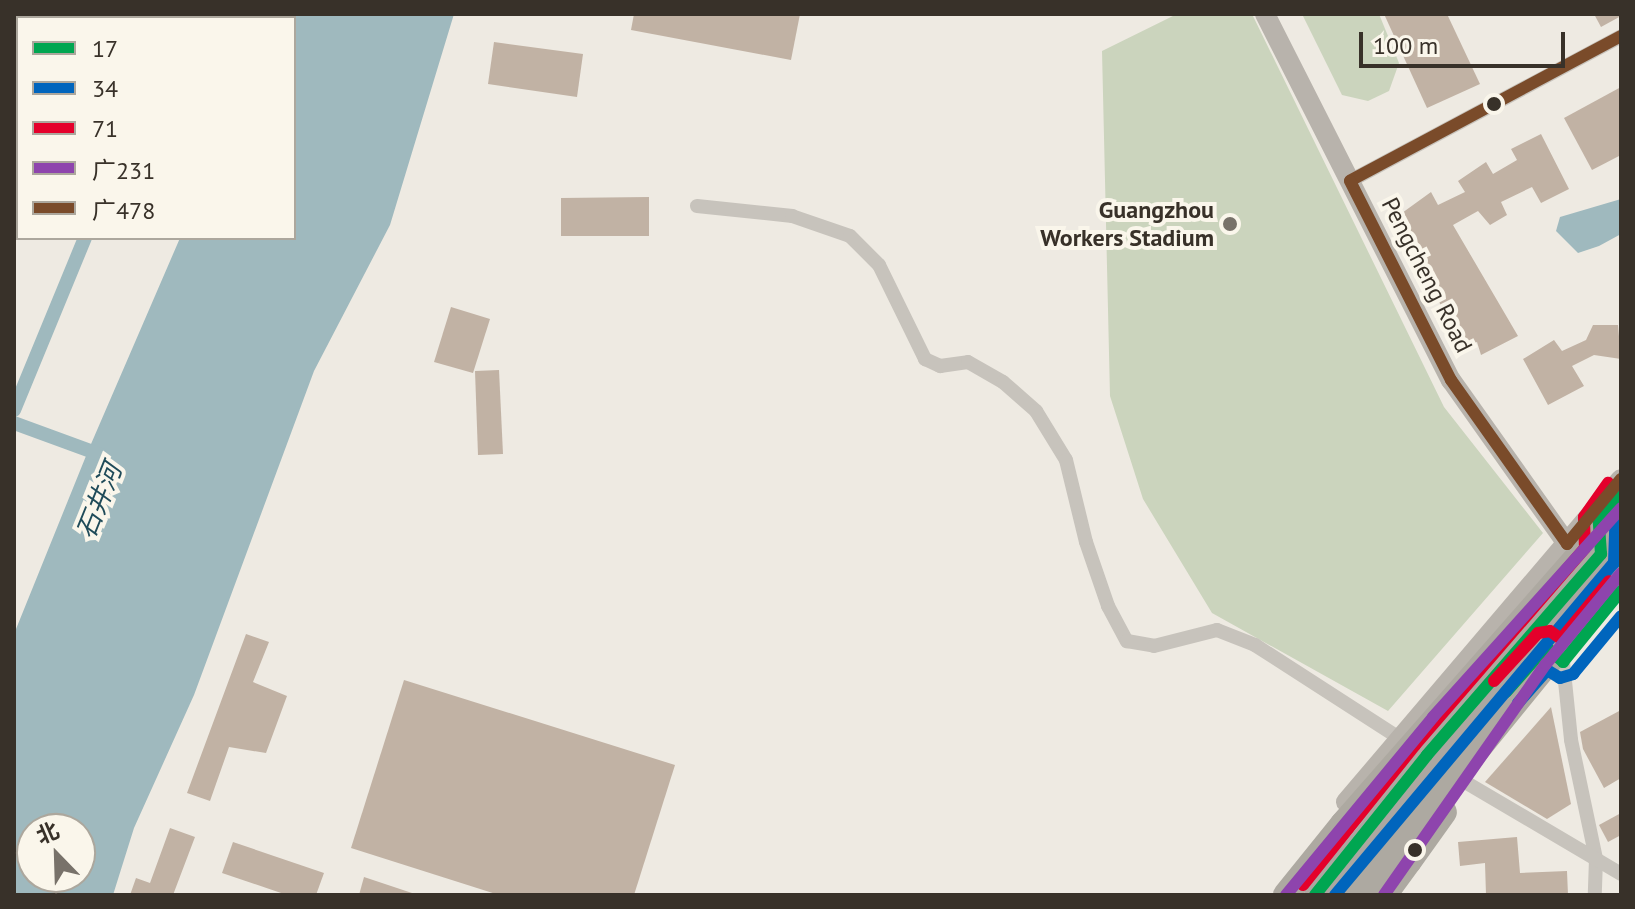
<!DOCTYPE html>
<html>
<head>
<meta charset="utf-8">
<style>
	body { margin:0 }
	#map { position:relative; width:1635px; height:909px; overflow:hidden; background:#eeeae2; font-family:"PT Sans","Noto Sans SC",sans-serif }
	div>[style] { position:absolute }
	.green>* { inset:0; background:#cbd4bd }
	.water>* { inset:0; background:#9fb9be }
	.canal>* { height:14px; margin:-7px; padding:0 7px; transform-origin:7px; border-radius:7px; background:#9fb9be }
	.building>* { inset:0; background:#c1b2a4 }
	.street>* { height:14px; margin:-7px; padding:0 7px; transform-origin:7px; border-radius:7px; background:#c7c3bc }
	.secondary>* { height:20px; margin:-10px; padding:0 10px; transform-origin:10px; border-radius:10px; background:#b8b3ac }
	.primary>* { height:22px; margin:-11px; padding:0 11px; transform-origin:11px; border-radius:11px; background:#aca7a1 }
	.highway>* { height:26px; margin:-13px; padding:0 13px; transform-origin:13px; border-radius:13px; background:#ada9a1 }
	.highway-bridge>* { height:26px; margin:-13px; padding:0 13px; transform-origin:13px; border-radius:13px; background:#ada9a1 }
	.bus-1>* { height:12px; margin:-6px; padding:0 6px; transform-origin:6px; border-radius:6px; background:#00a651 }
	.bus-2>* { height:12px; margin:-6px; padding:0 6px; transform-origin:6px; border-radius:6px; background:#0065bd }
	.bus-3>* { height:12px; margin:-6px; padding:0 6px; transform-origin:6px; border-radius:6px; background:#e4002b }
	.bus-4>* { height:12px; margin:-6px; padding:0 6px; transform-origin:6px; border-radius:6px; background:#8e44ad }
	.bus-5>* { height:12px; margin:-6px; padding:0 6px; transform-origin:6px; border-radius:6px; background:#7a4b2a }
	.dots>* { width:22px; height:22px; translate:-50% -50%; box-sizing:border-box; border:4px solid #faf6eb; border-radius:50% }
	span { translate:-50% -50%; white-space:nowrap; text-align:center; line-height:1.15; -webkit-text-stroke:8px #faf6eb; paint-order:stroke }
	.poi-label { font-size:24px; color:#383129; font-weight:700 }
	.right { translate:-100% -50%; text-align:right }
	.street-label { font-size:24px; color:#383129 }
	.water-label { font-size:26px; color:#1f4b59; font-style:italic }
	.frame { position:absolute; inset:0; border:16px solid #383129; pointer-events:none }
	.legend { position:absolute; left:16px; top:16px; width:280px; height:224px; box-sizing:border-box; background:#faf6eb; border:2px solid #aca79d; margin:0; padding:10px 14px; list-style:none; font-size:24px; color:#383129 }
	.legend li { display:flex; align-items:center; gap:16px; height:40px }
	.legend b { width:40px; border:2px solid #aca79d }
	.north { position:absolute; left:16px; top:813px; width:80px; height:80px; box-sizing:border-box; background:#faf6eb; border:2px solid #aca79d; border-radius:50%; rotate:337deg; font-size:22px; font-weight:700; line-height:32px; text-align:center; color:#383129 }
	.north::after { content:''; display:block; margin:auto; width:28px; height:36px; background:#78726a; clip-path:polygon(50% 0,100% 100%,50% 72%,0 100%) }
	.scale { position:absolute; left:1359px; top:32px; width:206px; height:36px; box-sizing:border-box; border:4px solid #383129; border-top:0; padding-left:10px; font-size:24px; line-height:28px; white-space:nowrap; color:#383129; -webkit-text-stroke:6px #faf6eb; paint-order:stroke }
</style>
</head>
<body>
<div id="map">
	<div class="green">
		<div style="clip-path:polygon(1177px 14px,1252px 14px,1444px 407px,1543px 533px,1388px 711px,1212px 613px,1143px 499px,1110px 396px,1102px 51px)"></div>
		<div style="clip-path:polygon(1302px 14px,1379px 14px,1399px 63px,1389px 91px,1368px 101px,1342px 95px)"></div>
	</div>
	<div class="water">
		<div style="clip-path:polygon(evenodd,258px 14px,454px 14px,390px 225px,314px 371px,194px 695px,134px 828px,113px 895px,14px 895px,14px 634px,88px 451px,180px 238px,294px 238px,294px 18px,257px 18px,258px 14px,32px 829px,80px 829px,80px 877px,32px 877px,32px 829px)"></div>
		<div style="clip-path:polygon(1621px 199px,1621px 234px,1599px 246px,1578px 253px,1556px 231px,1560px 217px)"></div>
	</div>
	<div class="canal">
		<div style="left:14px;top:41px;width:7px;rotate:56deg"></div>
		<div style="left:14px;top:410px;width:186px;rotate:-67.6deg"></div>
		<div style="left:14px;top:423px;width:96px;rotate:20.1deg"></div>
	</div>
	<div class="building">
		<div style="clip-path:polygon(634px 14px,800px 14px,791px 60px,631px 30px)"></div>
		<div style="clip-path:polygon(1384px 14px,1447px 14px,1480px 84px,1427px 108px)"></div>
		<div style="clip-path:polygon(1594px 14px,1621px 14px,1621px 16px,1601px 27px)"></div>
		<div style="clip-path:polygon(494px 42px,583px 54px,577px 97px,488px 84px)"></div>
		<div style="clip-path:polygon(1621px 87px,1621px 155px,1592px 170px,1564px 118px)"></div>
		<div style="clip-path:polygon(1541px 134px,1569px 189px,1541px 203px,1532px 187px,1501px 202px,1507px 215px,1490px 225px,1478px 211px,1453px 225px,1518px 336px,1481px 355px,1477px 342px,1459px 349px,1427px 273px,1402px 232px,1410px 226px,1402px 213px,1431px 192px,1438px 205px,1465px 192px,1458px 181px,1486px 162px,1493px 174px,1517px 160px,1511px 149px)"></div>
		<div style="clip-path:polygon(649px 197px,649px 236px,561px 236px,561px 198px)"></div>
		<div style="clip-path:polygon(451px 307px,490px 319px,473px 373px,434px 362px)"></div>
		<div style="clip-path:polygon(1593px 325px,1618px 325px,1621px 359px,1594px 355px,1572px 366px,1584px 386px,1548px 405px,1523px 359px,1554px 340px,1562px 351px,1586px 340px)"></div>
		<div style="clip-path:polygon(499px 370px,503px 454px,478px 455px,475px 371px)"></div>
		<div style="clip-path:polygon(246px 634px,269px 642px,253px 682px,287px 696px,266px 753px,229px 747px,210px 801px,187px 793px)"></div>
		<div style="clip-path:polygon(404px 680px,675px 765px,634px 895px,499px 895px,351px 848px)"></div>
		<div style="clip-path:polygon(1551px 707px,1571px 804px,1547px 819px,1485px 782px)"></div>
		<div style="clip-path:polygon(1621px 710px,1621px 778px,1604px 788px,1583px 749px,1580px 732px)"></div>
		<div style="clip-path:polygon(1621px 813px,1621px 835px,1608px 842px,1599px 825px)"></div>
		<div style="clip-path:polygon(170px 828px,195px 837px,173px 895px,130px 895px,136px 878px,150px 883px)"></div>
		<div style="clip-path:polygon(1517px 837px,1520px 873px,1567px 871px,1568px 895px,1486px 895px,1485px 863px,1460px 866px,1458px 842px)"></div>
		<div style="clip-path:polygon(233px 842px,324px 873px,316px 895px,287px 895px,222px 873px)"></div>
		<div style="clip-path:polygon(364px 877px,412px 893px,412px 895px,359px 895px)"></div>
	</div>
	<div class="street">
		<div style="left:1350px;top:181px;width:307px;rotate:-28.1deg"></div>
		<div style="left:697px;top:206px;width:96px;rotate:6deg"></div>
		<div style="left:792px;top:216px;width:61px;rotate:19deg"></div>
		<div style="left:850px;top:236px;width:41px;rotate:45deg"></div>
		<div style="left:879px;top:265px;width:105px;rotate:63.9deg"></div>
		<div style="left:925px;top:359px;width:17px;rotate:25deg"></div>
		<div style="left:940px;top:366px;width:28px;rotate:-8deg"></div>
		<div style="left:968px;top:362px;width:40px;rotate:29.7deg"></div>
		<div style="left:1003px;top:382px;width:44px;rotate:41.3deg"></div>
		<div style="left:1036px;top:411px;width:57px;rotate:58.5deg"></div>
		<div style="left:1066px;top:460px;width:84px;rotate:76.3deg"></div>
		<div style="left:1086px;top:542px;width:68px;rotate:71deg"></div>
		<div style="left:1108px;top:606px;width:40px;rotate:62deg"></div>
		<div style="left:1127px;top:641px;width:27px;rotate:10deg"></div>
		<div style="left:1154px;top:646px;width:65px;rotate:-14.3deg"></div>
		<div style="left:1217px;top:630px;width:41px;rotate:21.5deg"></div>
		<div style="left:1255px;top:645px;width:181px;rotate:32.8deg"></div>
		<div style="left:1563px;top:662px;width:78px;rotate:84.1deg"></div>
		<div style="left:1571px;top:740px;width:122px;rotate:78.1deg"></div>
		<div style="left:1596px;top:859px;width:36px;rotate:92deg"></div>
		<div style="left:1460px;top:779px;width:187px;rotate:30.5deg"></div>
	</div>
	<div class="secondary">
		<div style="left:1265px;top:14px;width:411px;rotate:63.1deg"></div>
		<div style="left:1451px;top:380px;width:201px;rotate:54.7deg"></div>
		<div style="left:1346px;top:802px;width:424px;rotate:-49.6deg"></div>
	</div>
	<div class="primary">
		<div style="left:1315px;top:895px;width:477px;rotate:-50.1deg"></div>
		<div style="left:1334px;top:895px;width:123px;rotate:-51.3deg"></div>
		<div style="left:1411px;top:799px;width:200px;rotate:-48.2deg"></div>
	</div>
	<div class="highway">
		<div style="left:1286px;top:895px;width:91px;rotate:-51.2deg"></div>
		<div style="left:1384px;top:895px;width:42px;rotate:-53.7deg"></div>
	</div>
	<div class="highway-bridge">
		<div style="left:1343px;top:824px;width:421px;rotate:-48.7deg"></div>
		<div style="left:1409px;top:861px;width:60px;rotate:-54.5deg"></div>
		<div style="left:1359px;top:895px;width:415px;rotate:-50.9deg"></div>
	</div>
	<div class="bus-1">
		<div style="left:1506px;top:692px;width:60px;rotate:-48.4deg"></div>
		<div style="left:1546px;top:647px;width:23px;rotate:41deg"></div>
		<div style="left:1563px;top:662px;width:92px;rotate:-50.8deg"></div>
		<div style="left:1315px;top:895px;width:179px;rotate:-51.3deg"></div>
		<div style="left:1427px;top:755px;width:266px;rotate:-49.1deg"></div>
		<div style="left:1601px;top:554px;width:32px;rotate:-94deg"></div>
		<div style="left:1599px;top:522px;width:36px;rotate:-53deg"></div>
	</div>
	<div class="bus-2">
		<div style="left:1518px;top:703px;width:44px;rotate:-48.7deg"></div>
		<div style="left:1547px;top:670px;width:15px;rotate:32deg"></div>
		<div style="left:1560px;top:678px;width:14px;rotate:-17deg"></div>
		<div style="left:1573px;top:674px;width:75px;rotate:-50.4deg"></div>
		<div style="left:1335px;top:895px;width:434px;rotate:-50deg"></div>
		<div style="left:1614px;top:563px;width:36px;rotate:-88deg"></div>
		<div style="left:1615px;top:527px;width:10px;rotate:-53deg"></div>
	</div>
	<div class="bus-3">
		<div style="left:1494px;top:681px;width:65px;rotate:-47.5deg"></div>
		<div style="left:1538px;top:633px;width:12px;rotate:-9deg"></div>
		<div style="left:1550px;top:631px;width:14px;rotate:36deg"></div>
		<div style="left:1561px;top:639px;width:75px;rotate:-50.4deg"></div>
		<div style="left:1303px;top:885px;width:179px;rotate:-51.3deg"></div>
		<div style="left:1415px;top:745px;width:260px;rotate:-49.2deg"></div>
		<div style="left:1585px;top:548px;width:31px;rotate:-92deg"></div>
		<div style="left:1584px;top:517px;width:42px;rotate:-54.8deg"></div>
	</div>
	<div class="bus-4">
		<div style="left:1286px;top:895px;width:231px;rotate:-50.4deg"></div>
		<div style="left:1433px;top:717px;width:281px;rotate:-48deg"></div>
		<div style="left:1384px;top:895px;width:282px;rotate:-55deg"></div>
		<div style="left:1546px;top:664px;width:118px;rotate:-50.5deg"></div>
	</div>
	<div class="bus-5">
		<div style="left:1621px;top:36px;width:307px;rotate:151.9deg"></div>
		<div style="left:1350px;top:181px;width:223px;rotate:63.1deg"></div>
		<div style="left:1451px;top:380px;width:201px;rotate:54.7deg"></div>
		<div style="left:1567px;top:544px;width:85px;rotate:-50.3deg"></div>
	</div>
	<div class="dots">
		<div style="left:1494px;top:104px;background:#383129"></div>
		<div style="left:1230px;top:224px;background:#78726a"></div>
		<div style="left:1415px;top:850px;background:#383129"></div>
	</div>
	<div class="poi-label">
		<span class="right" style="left:1214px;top:224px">Guangzhou<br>Workers Stadium</span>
	</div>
	<div class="street-label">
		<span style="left:1427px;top:275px;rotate:63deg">Pengcheng Road</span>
	</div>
	<div class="water-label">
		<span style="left:99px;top:501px;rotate:-68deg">石井河</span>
	</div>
	<div class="frame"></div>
	<ul class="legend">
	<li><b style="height:10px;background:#00a651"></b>17</li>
	<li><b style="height:10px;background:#0065bd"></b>34</li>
	<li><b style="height:10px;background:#e4002b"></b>71</li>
	<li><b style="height:10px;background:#8e44ad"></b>广231</li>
	<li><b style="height:10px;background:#7a4b2a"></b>广478</li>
	</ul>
	<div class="north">北</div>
	<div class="scale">100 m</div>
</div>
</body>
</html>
